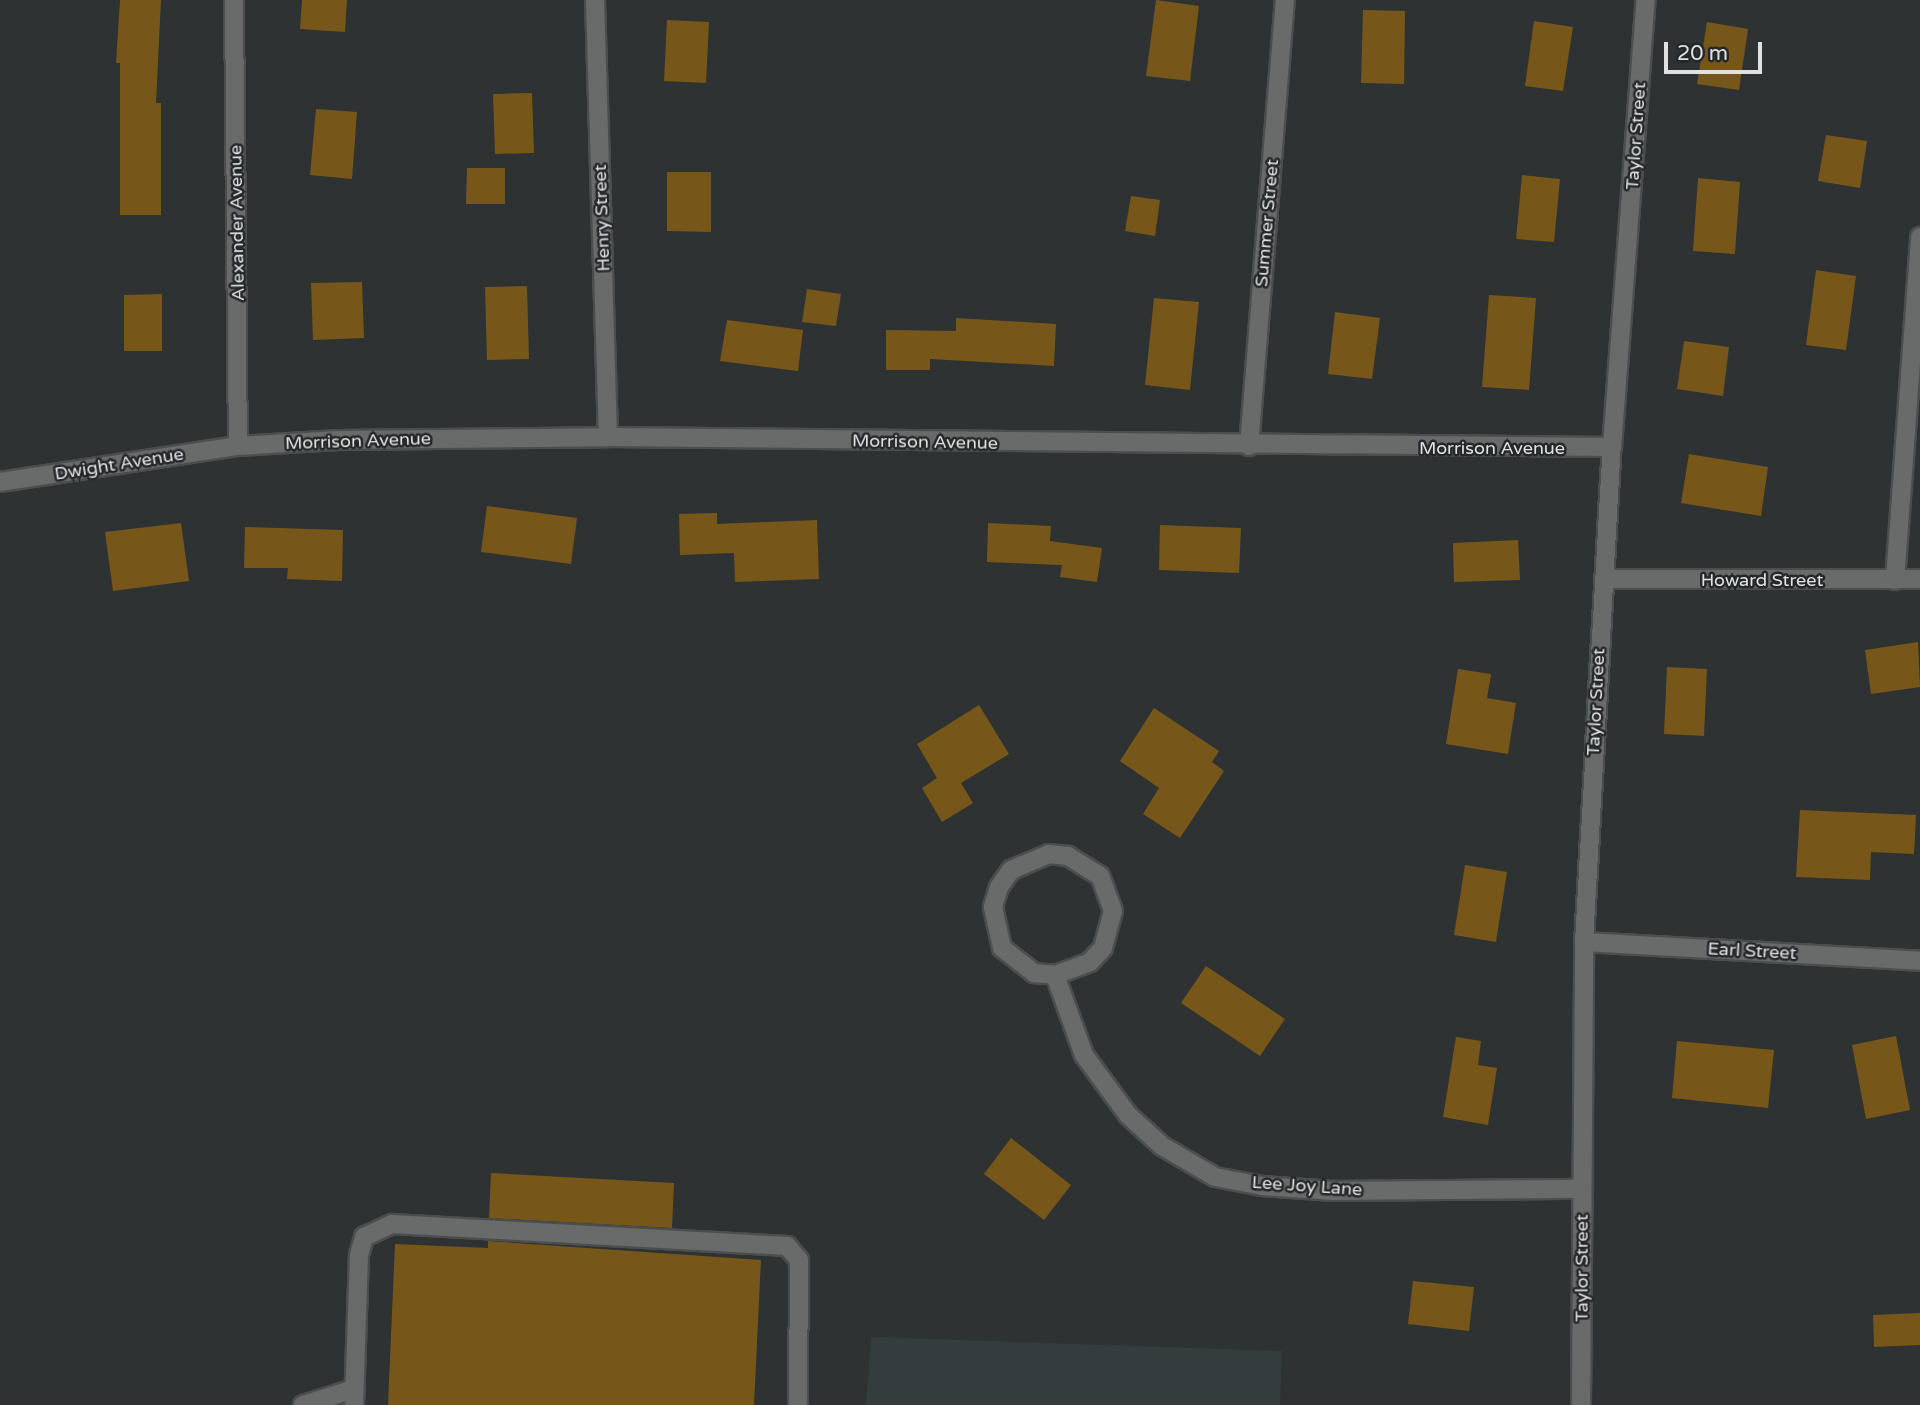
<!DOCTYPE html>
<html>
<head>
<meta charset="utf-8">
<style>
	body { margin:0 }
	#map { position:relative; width:1920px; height:1405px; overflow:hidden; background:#2f3233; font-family:"Varela Round",sans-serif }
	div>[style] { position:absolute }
	.built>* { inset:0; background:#333d3e }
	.building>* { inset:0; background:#765719 }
	.roads { filter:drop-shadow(2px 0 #4b4e4f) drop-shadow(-2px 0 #4b4e4f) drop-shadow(0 2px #4b4e4f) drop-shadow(0 -2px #4b4e4f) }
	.service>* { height:18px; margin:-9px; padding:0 9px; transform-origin:9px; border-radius:9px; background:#696b6b }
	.minor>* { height:18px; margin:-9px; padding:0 9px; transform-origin:9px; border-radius:9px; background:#696b6b }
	span { translate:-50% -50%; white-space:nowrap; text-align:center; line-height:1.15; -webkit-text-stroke:5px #252829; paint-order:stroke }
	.street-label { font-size:18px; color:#e0e2e2 }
	.scale { position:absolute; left:1664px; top:42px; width:98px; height:32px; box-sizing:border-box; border:4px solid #e0e2e2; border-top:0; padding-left:9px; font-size:21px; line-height:24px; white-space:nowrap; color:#e0e2e2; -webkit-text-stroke:5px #252829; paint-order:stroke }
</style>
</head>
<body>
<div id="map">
	<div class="built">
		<div style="clip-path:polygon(871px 1337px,1282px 1351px,1280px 1405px,866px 1405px)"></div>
	</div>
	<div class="building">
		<div style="clip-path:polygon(120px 0,161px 0,156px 103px,161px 103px,161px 215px,120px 215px,120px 63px,116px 63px)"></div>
		<div style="clip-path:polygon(302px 0,347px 0,345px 32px,300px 29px)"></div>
		<div style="clip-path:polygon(1156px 0,1199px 6px,1190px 81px,1146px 76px)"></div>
		<div style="clip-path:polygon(1363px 10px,1405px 11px,1404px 84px,1361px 83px)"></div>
		<div style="clip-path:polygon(667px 20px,709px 22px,706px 83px,664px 81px)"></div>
		<div style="clip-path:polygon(1534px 21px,1573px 27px,1563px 91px,1525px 86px)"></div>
		<div style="clip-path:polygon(1707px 22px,1748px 29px,1739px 90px,1697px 84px)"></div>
		<div style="clip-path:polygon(532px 93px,534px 153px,495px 154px,493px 94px)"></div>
		<div style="clip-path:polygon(316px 109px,357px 112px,352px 179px,310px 175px)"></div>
		<div style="clip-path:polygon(1826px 135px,1867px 141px,1860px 188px,1818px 181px)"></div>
		<div style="clip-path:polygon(467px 168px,505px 168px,505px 204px,466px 204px)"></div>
		<div style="clip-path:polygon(667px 172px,711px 172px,711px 232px,667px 231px)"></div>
		<div style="clip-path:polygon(1522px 175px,1560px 179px,1554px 242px,1516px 239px)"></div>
		<div style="clip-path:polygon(1698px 178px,1740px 182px,1735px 254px,1693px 251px)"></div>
		<div style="clip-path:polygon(1131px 196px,1160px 200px,1155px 236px,1125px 231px)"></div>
		<div style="clip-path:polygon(1816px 270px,1856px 276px,1846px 350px,1806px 345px)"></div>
		<div style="clip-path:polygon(362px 282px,364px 338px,313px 340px,311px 283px)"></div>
		<div style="clip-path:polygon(527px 286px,529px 359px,487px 360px,485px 287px)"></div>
		<div style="clip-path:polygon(807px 289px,841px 294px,836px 326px,802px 322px)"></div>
		<div style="clip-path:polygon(162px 294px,162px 351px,124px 351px,124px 295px)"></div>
		<div style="clip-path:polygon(1489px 295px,1536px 298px,1529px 390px,1482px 387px)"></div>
		<div style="clip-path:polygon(1154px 298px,1199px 302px,1190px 390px,1145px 385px)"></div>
		<div style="clip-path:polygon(1335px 312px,1380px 318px,1372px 379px,1328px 374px)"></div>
		<div style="clip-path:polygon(956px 318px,1056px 324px,1054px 366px,930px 359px,930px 370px,886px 370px,886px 330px,956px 331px)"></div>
		<div style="clip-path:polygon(727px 320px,803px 330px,798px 371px,720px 361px)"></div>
		<div style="clip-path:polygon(1684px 341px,1729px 347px,1723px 396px,1677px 389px)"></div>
		<div style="clip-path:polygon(1689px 454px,1768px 467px,1761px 516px,1681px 503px)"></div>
		<div style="clip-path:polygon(487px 506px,577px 518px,571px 564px,481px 552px)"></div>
		<div style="clip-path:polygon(717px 513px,717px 524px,817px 520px,819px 579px,735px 582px,734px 553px,680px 555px,679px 514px)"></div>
		<div style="clip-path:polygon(181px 523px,189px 581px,113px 591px,105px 532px)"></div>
		<div style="clip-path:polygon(988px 523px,1051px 526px,1050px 541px,1102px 548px,1097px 582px,1060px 577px,1062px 565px,987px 562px)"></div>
		<div style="clip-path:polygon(1160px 525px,1241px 528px,1239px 573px,1159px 570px)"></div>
		<div style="clip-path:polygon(245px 527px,343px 530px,342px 581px,287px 579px,288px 568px,244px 568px)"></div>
		<div style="clip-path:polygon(1518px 540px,1520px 580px,1454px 582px,1453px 543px)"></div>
		<div style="clip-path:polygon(1918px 642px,1920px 687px,1871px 694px,1865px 650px)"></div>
		<div style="clip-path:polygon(1667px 667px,1707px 669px,1704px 736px,1664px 734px)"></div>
		<div style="clip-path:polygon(1458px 669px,1491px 674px,1487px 698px,1516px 703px,1508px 754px,1446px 744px)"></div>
		<div style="clip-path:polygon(979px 705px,1009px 754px,961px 783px,973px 803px,942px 822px,922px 788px,937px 778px,917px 744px)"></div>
		<div style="clip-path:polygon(1154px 708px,1219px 751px,1212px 762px,1224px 771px,1180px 838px,1143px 814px,1159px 788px,1120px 761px)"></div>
		<div style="clip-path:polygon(1800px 810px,1916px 815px,1914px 854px,1871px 852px,1870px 880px,1796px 877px)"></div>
		<div style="clip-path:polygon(1465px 865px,1507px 872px,1496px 942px,1454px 935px)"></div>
		<div style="clip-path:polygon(1206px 966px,1285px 1019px,1260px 1056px,1181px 1003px)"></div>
		<div style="clip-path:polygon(1896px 1036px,1910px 1110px,1866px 1119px,1852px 1045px)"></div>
		<div style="clip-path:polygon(1456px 1037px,1481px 1041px,1478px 1065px,1497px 1068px,1488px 1125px,1443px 1117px)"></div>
		<div style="clip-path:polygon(1677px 1041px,1774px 1050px,1768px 1108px,1672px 1098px)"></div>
		<div style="clip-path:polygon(1011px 1138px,1071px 1185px,1044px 1220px,984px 1174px)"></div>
		<div style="clip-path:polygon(491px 1173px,674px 1183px,672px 1228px,489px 1218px)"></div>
		<div style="clip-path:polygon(488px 1241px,761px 1260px,754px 1405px,388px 1405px,395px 1244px,488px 1248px)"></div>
		<div style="clip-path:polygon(1413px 1281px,1474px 1287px,1469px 1331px,1408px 1324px)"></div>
		<div style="clip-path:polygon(1920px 1313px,1920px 1345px,1874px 1347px,1873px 1315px)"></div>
	</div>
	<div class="roads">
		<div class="service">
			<div style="left:303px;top:1405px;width:53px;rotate:-17.4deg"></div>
			<div style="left:354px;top:1405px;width:150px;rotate:-88.1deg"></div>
			<div style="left:359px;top:1255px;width:19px;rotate:-74deg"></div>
			<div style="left:364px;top:1237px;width:31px;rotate:-25deg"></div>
			<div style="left:392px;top:1224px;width:396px;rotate:3.2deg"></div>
			<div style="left:787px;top:1246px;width:18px;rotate:49deg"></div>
			<div style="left:799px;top:1260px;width:145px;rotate:90.4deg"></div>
		</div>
		<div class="minor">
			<div style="left:234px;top:0;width:446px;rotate:89.5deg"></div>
			<div style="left:595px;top:0;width:437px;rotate:88.3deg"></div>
			<div style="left:1249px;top:446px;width:447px;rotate:-85.4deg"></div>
			<div style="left:0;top:482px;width:241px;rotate:-8.6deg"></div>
			<div style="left:238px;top:446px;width:101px;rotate:-3.4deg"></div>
			<div style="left:339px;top:440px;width:269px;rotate:-0.6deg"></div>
			<div style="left:608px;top:437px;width:1004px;rotate:0.57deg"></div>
			<div style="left:1604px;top:579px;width:316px"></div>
			<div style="left:1895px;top:580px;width:344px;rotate:-85.8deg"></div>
			<div style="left:1584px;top:942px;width:337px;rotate:3.2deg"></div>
			<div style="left:1055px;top:975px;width:37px;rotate:-20deg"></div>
			<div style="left:1090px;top:962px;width:19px;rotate:-47deg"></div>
			<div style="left:1103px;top:948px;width:38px;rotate:-75deg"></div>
			<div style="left:1113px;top:911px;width:37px;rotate:-110deg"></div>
			<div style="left:1100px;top:876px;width:38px;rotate:-148deg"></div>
			<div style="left:1068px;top:856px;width:19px;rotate:-174deg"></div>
			<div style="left:1049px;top:854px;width:41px;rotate:157.2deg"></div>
			<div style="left:1011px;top:870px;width:21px;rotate:125deg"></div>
			<div style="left:999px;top:887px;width:21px;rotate:107deg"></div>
			<div style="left:993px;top:907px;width:42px;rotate:77.6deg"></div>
			<div style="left:1002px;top:948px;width:41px;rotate:38deg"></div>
			<div style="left:1034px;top:973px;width:21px;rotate:5deg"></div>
			<div style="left:1055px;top:975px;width:85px;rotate:70.1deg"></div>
			<div style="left:1084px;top:1055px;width:74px;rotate:53.7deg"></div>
			<div style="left:1128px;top:1115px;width:46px;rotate:42.4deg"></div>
			<div style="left:1162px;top:1146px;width:61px;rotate:30.3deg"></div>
			<div style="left:1215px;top:1177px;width:48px;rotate:10.8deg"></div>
			<div style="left:1262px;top:1186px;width:72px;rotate:4deg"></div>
			<div style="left:1334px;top:1191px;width:248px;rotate:-0.5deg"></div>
			<div style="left:1581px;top:1405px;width:463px;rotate:-89.6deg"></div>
			<div style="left:1584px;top:942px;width:496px;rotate:-86.8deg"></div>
			<div style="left:1612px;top:447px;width:448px;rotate:-85.7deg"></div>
		</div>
	</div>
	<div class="street-label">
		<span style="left:1636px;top:136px;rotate:-86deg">Taylor Street</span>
		<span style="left:602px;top:218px;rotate:-92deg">Henry Street</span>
		<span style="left:237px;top:223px;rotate:-91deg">Alexander Avenue</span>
		<span style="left:1267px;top:223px;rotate:-85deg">Summer Street</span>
		<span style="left:358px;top:441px;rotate:-2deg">Morrison Avenue</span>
		<span style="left:925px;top:442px;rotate:1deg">Morrison Avenue</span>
		<span style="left:1492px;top:448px">Morrison Avenue</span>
		<span style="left:119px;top:464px;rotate:-9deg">Dwight Avenue</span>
		<span style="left:1762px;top:580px">Howard Street</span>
		<span style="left:1596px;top:702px;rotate:-87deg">Taylor Street</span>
		<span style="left:1752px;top:951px;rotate:3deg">Earl Street</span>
		<span style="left:1307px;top:1186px;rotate:4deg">Lee Joy Lane</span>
		<span style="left:1582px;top:1268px;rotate:-90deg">Taylor Street</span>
	</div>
	<div class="scale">20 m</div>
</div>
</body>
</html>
